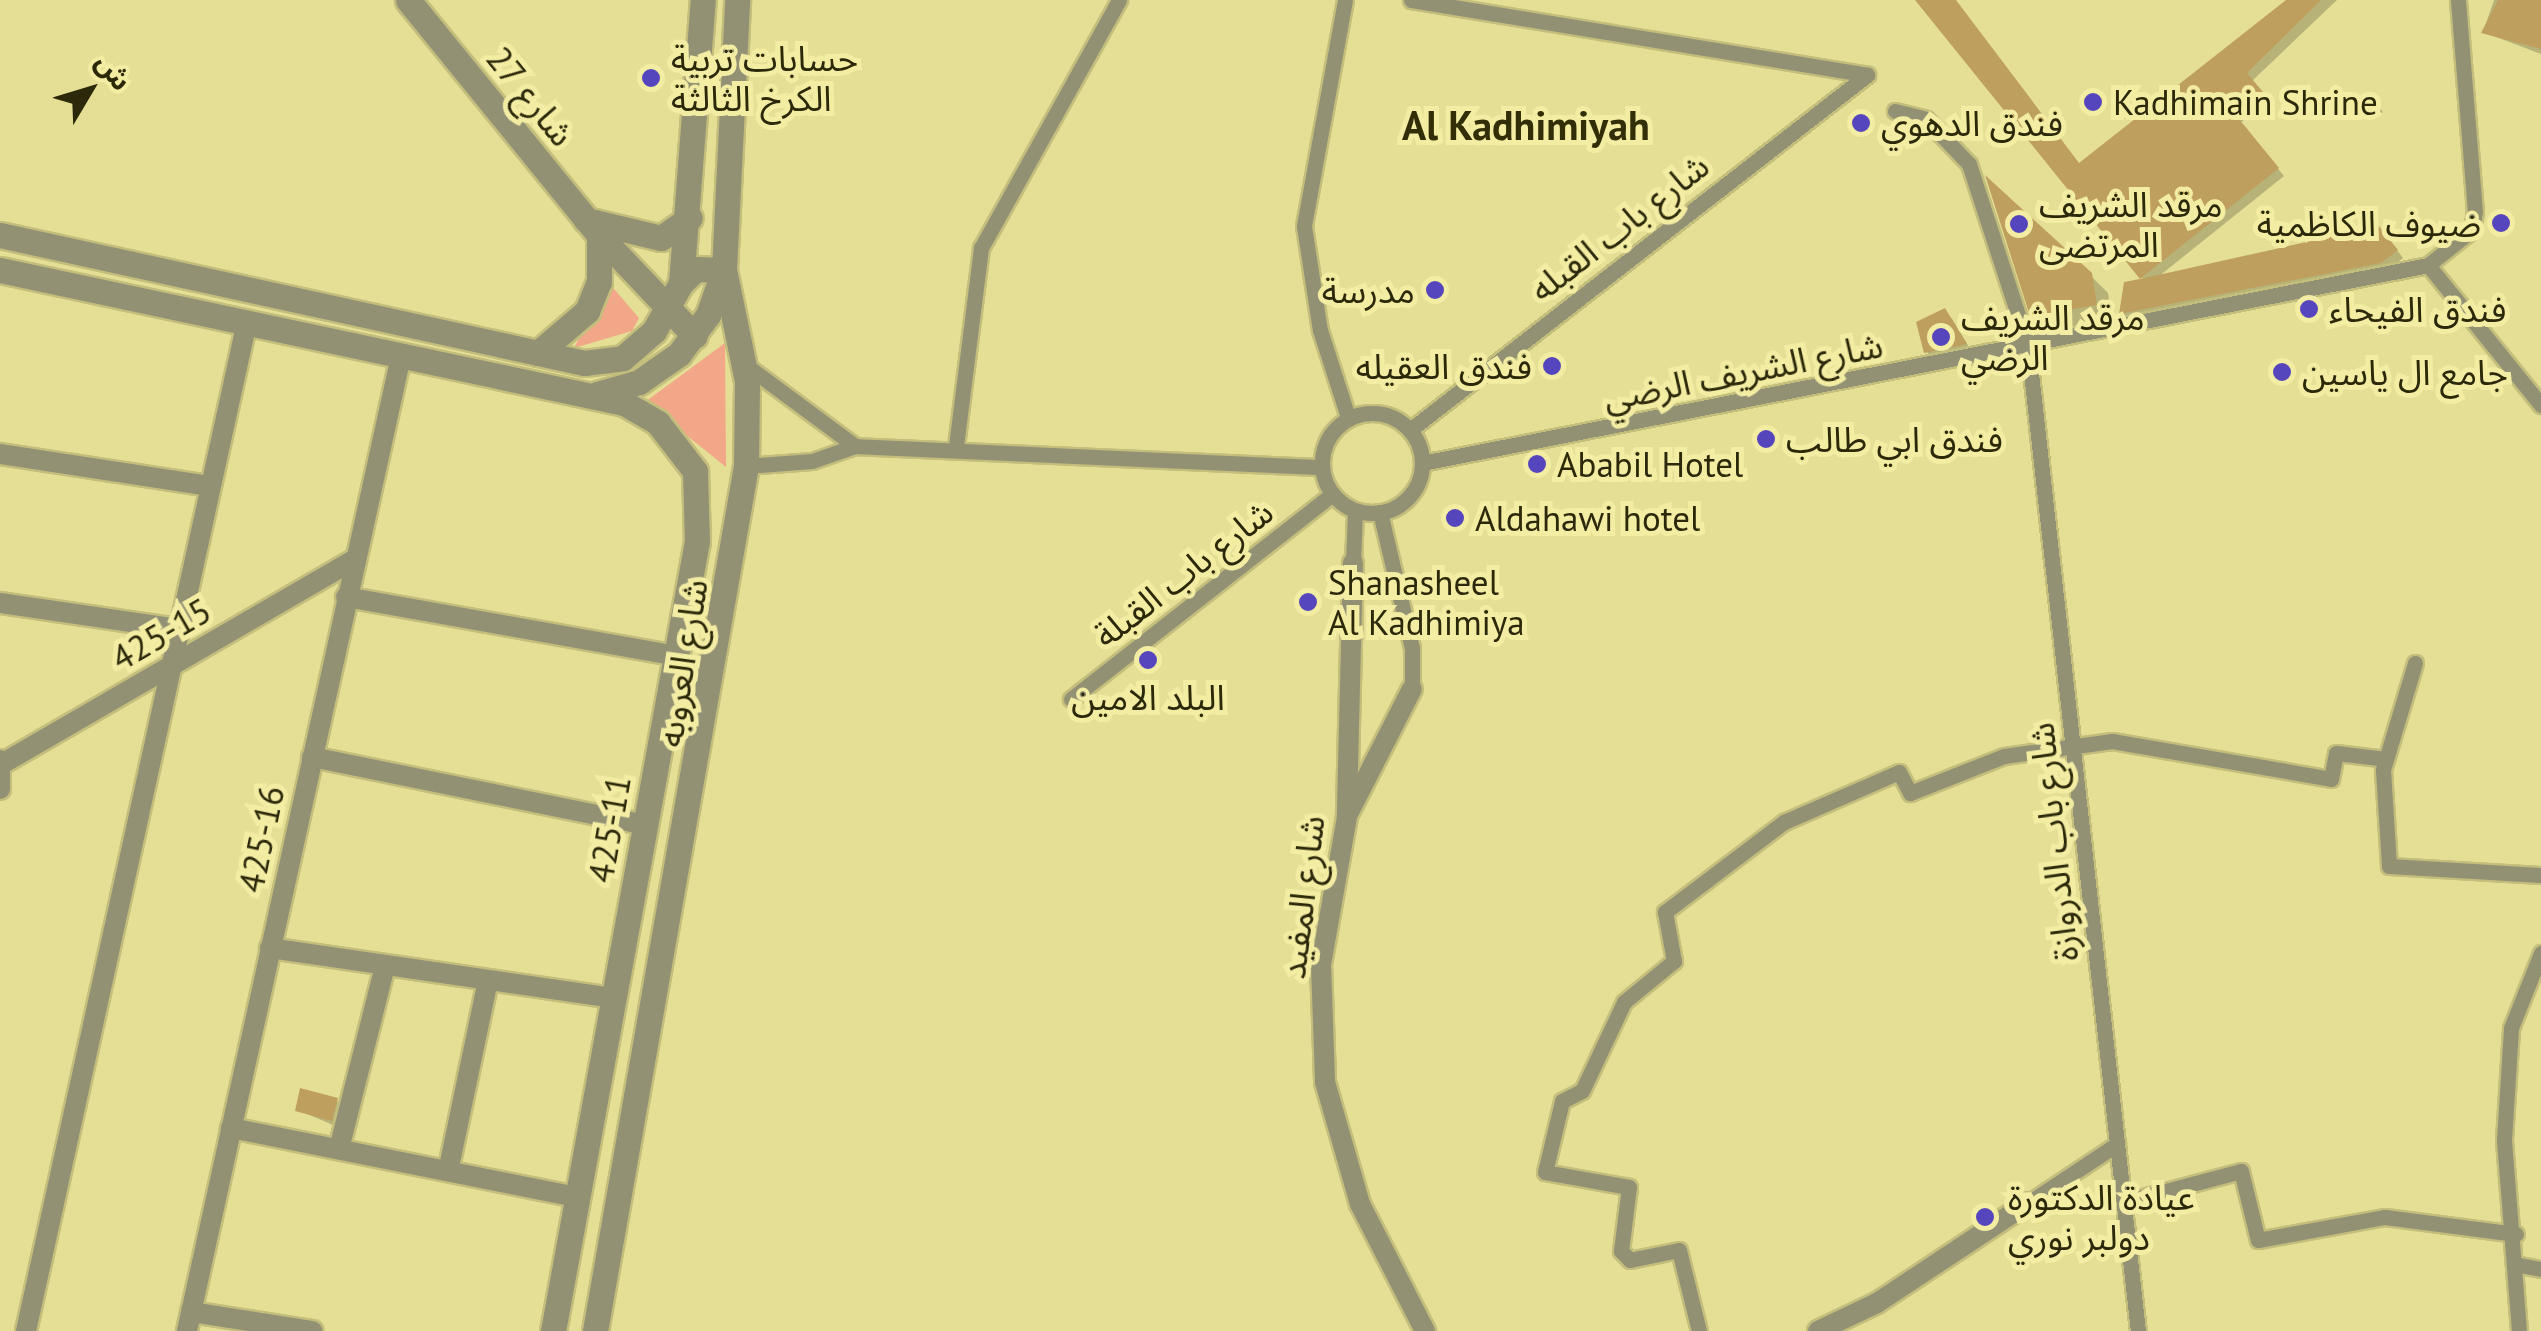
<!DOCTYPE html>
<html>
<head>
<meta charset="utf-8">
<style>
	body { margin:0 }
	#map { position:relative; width:2541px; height:1331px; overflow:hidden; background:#e5df96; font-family:"PT Sans","Noto Sans Arabic",sans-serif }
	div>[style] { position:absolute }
	.green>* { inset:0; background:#f2a788 }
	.shadow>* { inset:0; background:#0003 }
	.building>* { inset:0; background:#bf9f5d }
	.roads { filter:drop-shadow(2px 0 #c4be7d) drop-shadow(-2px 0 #c4be7d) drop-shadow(0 2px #c4be7d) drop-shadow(0 -2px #c4be7d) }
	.pedestrian>* { height:15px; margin:-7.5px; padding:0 7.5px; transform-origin:7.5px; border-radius:7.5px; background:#939174 }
	.pedestrian>.ring { margin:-7.5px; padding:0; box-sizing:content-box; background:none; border:15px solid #939174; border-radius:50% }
	.minor>* { height:20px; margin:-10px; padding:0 10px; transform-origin:10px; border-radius:10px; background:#939174 }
	.tertiary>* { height:25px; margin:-12.5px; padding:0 12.5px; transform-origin:12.5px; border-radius:12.5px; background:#939174 }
	.dots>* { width:28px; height:28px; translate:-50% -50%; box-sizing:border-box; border:5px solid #f3eca3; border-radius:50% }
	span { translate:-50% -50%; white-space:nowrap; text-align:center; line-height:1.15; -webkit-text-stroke:10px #f3eca3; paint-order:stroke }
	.poi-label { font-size:35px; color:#2c290b }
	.left { translate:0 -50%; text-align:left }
	.right { translate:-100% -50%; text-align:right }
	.street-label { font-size:35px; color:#2c290b }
	.quarter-label { font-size:40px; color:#322e07; font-weight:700 }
	.north { position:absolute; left:40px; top:40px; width:100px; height:100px; -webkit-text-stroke:8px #f3eca3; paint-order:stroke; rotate:52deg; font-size:28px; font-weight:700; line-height:40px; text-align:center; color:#2c290b }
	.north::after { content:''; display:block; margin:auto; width:35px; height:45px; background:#2c290b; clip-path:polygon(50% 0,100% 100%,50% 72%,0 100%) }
</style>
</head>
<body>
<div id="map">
	<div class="green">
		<div style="clip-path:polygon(608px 282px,639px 318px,632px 331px,574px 348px)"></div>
		<div style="clip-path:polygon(725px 343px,726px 467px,645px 402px)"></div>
	</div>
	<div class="shadow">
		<div style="clip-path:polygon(1920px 0,1950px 0,2080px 165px,2290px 0,2337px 0,2252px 81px,2268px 100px,2240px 123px,2284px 176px,2158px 277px,2386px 236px,2403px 258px,2389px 269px,2129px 320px,2122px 313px,2144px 280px)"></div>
		<div style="clip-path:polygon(2494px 0,2541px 0,2541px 54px,2483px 32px)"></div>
		<div style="clip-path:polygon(2368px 94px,2383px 112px,2368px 120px,2355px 106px)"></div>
		<div style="clip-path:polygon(2090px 275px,2108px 293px,2113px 322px,2050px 332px,2032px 315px)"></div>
		<div style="clip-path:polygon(1944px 311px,1952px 319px,1972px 352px,1934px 360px,1926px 351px)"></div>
		<div style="clip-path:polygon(336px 1100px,344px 1108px,340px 1128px,298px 1110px)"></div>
	</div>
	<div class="building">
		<div style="clip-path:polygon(1915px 0,1956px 0,2079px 163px,2286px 0,2321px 0,2247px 73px,2263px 92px,2235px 114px,2279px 168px,2140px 279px,2379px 226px,2398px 250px,2381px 263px,2119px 314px,2124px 282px,2140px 279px)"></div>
		<div style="clip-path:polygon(2498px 0,2541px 0,2541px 49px,2481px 33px)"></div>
		<div style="clip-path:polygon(1985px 175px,2092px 273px,2097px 305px,2030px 316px)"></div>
		<div style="clip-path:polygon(1945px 308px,1967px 344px,1924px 353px,1916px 322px)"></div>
		<div style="clip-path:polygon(300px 1088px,338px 1098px,332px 1121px,295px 1111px)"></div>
	</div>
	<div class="roads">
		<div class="pedestrian">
			<div style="left:1345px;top:0;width:230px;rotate:100.3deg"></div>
			<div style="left:1304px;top:226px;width:105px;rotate:81.3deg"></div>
			<div style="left:1320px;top:330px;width:91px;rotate:72.2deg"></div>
			<div style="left:1411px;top:0;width:462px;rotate:9.3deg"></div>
			<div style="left:1895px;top:111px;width:32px;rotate:14deg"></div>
			<div style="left:1926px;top:119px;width:62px;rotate:46.3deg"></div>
			<div style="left:1969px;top:164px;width:191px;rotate:72deg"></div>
			<div style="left:2028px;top:346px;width:991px;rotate:83.63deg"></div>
			<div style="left:2428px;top:265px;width:180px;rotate:51.1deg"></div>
			<div style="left:743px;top:363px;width:139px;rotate:36.5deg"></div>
			<div class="ring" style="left:1322px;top:413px;width:85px;height:85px"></div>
			<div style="left:1410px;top:430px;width:579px;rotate:-37.84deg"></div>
			<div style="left:956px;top:446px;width:200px;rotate:-82.8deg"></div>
			<div style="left:981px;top:248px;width:284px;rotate:-60.9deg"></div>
			<div style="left:1422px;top:463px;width:1025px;rotate:-11.13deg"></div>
			<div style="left:2428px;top:265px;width:56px;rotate:-38.5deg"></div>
			<div style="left:2472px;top:230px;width:18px;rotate:-81deg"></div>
			<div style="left:2475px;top:212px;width:213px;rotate:-94.6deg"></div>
			<div style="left:746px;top:466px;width:66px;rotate:-4.3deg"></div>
			<div style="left:812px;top:461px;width:46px;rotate:-19.2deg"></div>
			<div style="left:855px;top:446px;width:466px;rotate:2.6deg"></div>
			<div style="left:1380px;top:512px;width:140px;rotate:76.8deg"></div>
			<div style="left:1412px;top:648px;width:41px;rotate:90deg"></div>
			<div style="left:1353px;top:563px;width:52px;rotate:-87.8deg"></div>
			<div style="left:2415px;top:663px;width:112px;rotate:106.7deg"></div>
			<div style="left:2383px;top:770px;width:96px;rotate:86.4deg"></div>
			<div style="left:2389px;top:866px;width:152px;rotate:3.4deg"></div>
			<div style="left:1071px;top:699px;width:332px;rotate:-38.1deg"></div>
			<div style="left:2124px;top:1202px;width:121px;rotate:-14.8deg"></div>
			<div style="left:2241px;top:1171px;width:71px;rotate:76.2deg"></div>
			<div style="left:2258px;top:1240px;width:129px;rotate:-10.3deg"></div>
			<div style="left:2385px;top:1217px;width:132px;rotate:7.4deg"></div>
			<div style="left:2028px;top:1203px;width:107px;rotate:-33.5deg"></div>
			<div style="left:2520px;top:1265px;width:21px;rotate:11deg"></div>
			<div style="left:1699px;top:1331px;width:83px;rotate:-103.9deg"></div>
			<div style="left:1679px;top:1250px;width:50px;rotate:168.5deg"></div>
			<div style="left:1630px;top:1260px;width:13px;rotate:-135deg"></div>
			<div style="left:1621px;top:1251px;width:64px;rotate:-82.9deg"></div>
			<div style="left:1629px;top:1187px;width:85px;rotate:-169.9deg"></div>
			<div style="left:1545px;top:1172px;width:73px;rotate:-76.5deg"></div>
			<div style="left:1562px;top:1101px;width:22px;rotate:-27deg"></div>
			<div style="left:1582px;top:1091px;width:98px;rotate:-64.7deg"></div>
			<div style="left:1624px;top:1002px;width:65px;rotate:-39.4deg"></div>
			<div style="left:1674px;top:961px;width:50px;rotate:-100.4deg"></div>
			<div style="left:1665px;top:912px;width:149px;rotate:-37.1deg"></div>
			<div style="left:1784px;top:822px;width:125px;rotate:-23.5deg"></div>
			<div style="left:1899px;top:772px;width:24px;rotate:62deg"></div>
			<div style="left:1910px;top:793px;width:101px;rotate:-21.5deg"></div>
			<div style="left:2004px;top:756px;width:109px;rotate:-7.9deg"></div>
			<div style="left:2112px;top:741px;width:222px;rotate:9.8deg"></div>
			<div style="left:2331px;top:779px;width:26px;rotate:-79deg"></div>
			<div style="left:2336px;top:753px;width:50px;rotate:6.8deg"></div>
			<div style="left:2519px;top:1331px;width:192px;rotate:-94.5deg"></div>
			<div style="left:2504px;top:1140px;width:112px;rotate:-86.4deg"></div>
			<div style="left:2511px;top:1028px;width:81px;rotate:-68.2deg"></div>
		</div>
		<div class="minor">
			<div style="left:0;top:454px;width:211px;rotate:8.7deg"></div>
			<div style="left:1353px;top:563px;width:254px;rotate:91.4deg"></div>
			<div style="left:1347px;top:817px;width:150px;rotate:100deg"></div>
			<div style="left:1321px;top:965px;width:117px;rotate:88deg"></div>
			<div style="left:1325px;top:1082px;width:127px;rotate:74deg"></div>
			<div style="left:1360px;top:1204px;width:143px;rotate:62.9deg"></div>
			<div style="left:346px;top:597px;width:335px;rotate:10.1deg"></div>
			<div style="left:0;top:603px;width:180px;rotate:8.3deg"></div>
			<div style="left:312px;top:757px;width:341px;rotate:11.5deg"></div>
			<div style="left:0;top:760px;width:29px;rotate:90deg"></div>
			<div style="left:0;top:765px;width:409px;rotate:-30.1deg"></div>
			<div style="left:1349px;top:812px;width:138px;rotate:-62.9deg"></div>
			<div style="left:270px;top:948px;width:348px;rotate:8.3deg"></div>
			<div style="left:231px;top:1128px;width:353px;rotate:11.3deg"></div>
			<div style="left:339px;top:1149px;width:189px;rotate:-75.9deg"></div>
			<div style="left:449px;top:1167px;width:190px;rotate:-78.2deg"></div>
			<div style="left:191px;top:1312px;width:123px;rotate:8.9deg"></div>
			<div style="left:26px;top:1331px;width:1029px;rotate:-77.65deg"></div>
			<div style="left:187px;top:1331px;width:993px;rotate:-77.62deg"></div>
			<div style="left:1818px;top:1331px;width:65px;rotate:-25.4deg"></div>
			<div style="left:1877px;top:1303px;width:181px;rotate:-33.5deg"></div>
		</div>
		<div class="tertiary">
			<div style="left:408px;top:0;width:303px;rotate:50.9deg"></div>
			<div style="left:599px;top:235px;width:139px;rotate:46.5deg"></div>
			<div style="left:586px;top:220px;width:77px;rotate:13.5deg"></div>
			<div style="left:661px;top:238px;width:35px;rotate:-35deg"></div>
			<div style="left:0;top:235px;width:598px;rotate:12.36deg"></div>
			<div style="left:584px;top:363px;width:39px;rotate:-7deg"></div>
			<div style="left:623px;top:358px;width:41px;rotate:-41.1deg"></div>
			<div style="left:654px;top:331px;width:55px;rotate:-60.6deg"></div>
			<div style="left:681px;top:283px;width:284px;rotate:-85.6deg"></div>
			<div style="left:0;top:270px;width:638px;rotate:12.03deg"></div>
			<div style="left:624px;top:403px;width:39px;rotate:30deg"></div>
			<div style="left:658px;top:423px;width:61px;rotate:52.4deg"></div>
			<div style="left:695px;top:471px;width:70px;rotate:88.4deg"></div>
			<div style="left:697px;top:541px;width:803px;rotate:100.33deg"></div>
			<div style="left:538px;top:353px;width:65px;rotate:-40.6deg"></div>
			<div style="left:587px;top:311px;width:31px;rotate:-68deg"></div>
			<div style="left:599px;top:282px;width:47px;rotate:-90deg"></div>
			<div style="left:597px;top:394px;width:44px;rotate:-15.9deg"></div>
			<div style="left:639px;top:382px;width:49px;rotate:-35deg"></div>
			<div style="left:679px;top:354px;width:49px;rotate:-53.4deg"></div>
			<div style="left:708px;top:315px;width:48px;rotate:-70.4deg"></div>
			<div style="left:724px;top:270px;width:28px;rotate:-178deg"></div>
			<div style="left:696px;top:269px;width:21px;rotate:137deg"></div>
			<div style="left:595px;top:1331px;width:878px;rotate:-80.1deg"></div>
			<div style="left:746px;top:466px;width:85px;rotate:-89.3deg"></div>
			<div style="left:747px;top:381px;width:113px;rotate:-101.7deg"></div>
			<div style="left:724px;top:270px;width:270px;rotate:-87.2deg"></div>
		</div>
	</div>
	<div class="dots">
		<div style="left:651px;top:78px;background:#5646bd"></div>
		<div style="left:2093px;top:102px;background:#5646bd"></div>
		<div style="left:1861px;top:123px;background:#5646bd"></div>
		<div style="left:2501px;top:223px;background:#5646bd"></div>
		<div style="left:2019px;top:224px;background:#5646bd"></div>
		<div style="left:1435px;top:290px;background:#5646bd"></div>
		<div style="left:2309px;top:309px;background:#5646bd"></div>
		<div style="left:1941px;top:337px;background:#5646bd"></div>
		<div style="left:1552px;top:366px;background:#5646bd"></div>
		<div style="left:2282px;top:372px;background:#5646bd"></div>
		<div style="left:1766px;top:439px;background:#5646bd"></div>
		<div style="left:1537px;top:464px;background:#5646bd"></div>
		<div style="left:1455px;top:518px;background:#5646bd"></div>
		<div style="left:1308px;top:602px;background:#5646bd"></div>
		<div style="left:1148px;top:660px;background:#5646bd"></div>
		<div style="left:1985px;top:1217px;background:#5646bd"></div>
	</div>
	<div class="poi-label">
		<span class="left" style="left:671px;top:78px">حسابات تربية<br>الكرخ الثالثة</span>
		<span class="left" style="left:2113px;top:102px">Kadhimain Shrine</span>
		<span class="left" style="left:1881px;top:123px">فندق الدهوي</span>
		<span class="left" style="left:2039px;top:224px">مرقد الشريف<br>المرتضى</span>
		<span class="right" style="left:2481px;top:223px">ضيوف الكاظمية</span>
		<span class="right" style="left:1415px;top:290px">مدرسة</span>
		<span class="left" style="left:2329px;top:309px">فندق الفيحاء</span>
		<span class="left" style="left:1961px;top:337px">مرقد الشريف<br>الرضي</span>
		<span class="right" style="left:1532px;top:366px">فندق العقيله</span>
		<span class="left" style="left:2302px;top:372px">جامع ال ياسين</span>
		<span class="left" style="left:1786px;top:439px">فندق ابي طالب</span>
		<span class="left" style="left:1557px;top:464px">Ababil Hotel</span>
		<span class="left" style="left:1475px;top:518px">Aldahawi hotel</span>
		<span class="left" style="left:1328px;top:602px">Shanasheel<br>Al Kadhimiya</span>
		<span style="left:1148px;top:697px">البلد الامين</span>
		<span class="left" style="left:2008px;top:1217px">عيادة الدكتورة<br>دولبر نوري</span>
	</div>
	<div class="street-label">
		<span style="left:531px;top:96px;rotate:51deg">شارع 27</span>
		<span style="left:1619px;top:227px;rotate:-38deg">شارع باب القبله</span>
		<span style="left:1743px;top:371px;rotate:-11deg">شارع الشريف الرضي</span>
		<span style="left:1183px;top:573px;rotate:-38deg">شارع باب القبلة</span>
		<span style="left:161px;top:634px;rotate:-30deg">425-15</span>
		<span style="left:682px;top:663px;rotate:-81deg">شارع العروبه</span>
		<span style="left:609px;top:829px;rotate:-80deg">425-11</span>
		<span style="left:261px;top:839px;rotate:-78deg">425-16</span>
		<span style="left:2053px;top:842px;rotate:-96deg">شارع باب الدروازة</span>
		<span style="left:1302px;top:897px;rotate:-83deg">شارع المفيد</span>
	</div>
	<div class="quarter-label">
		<span style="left:1526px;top:125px">Al Kadhimiyah</span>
	</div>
	<div class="north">ش</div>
</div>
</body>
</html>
